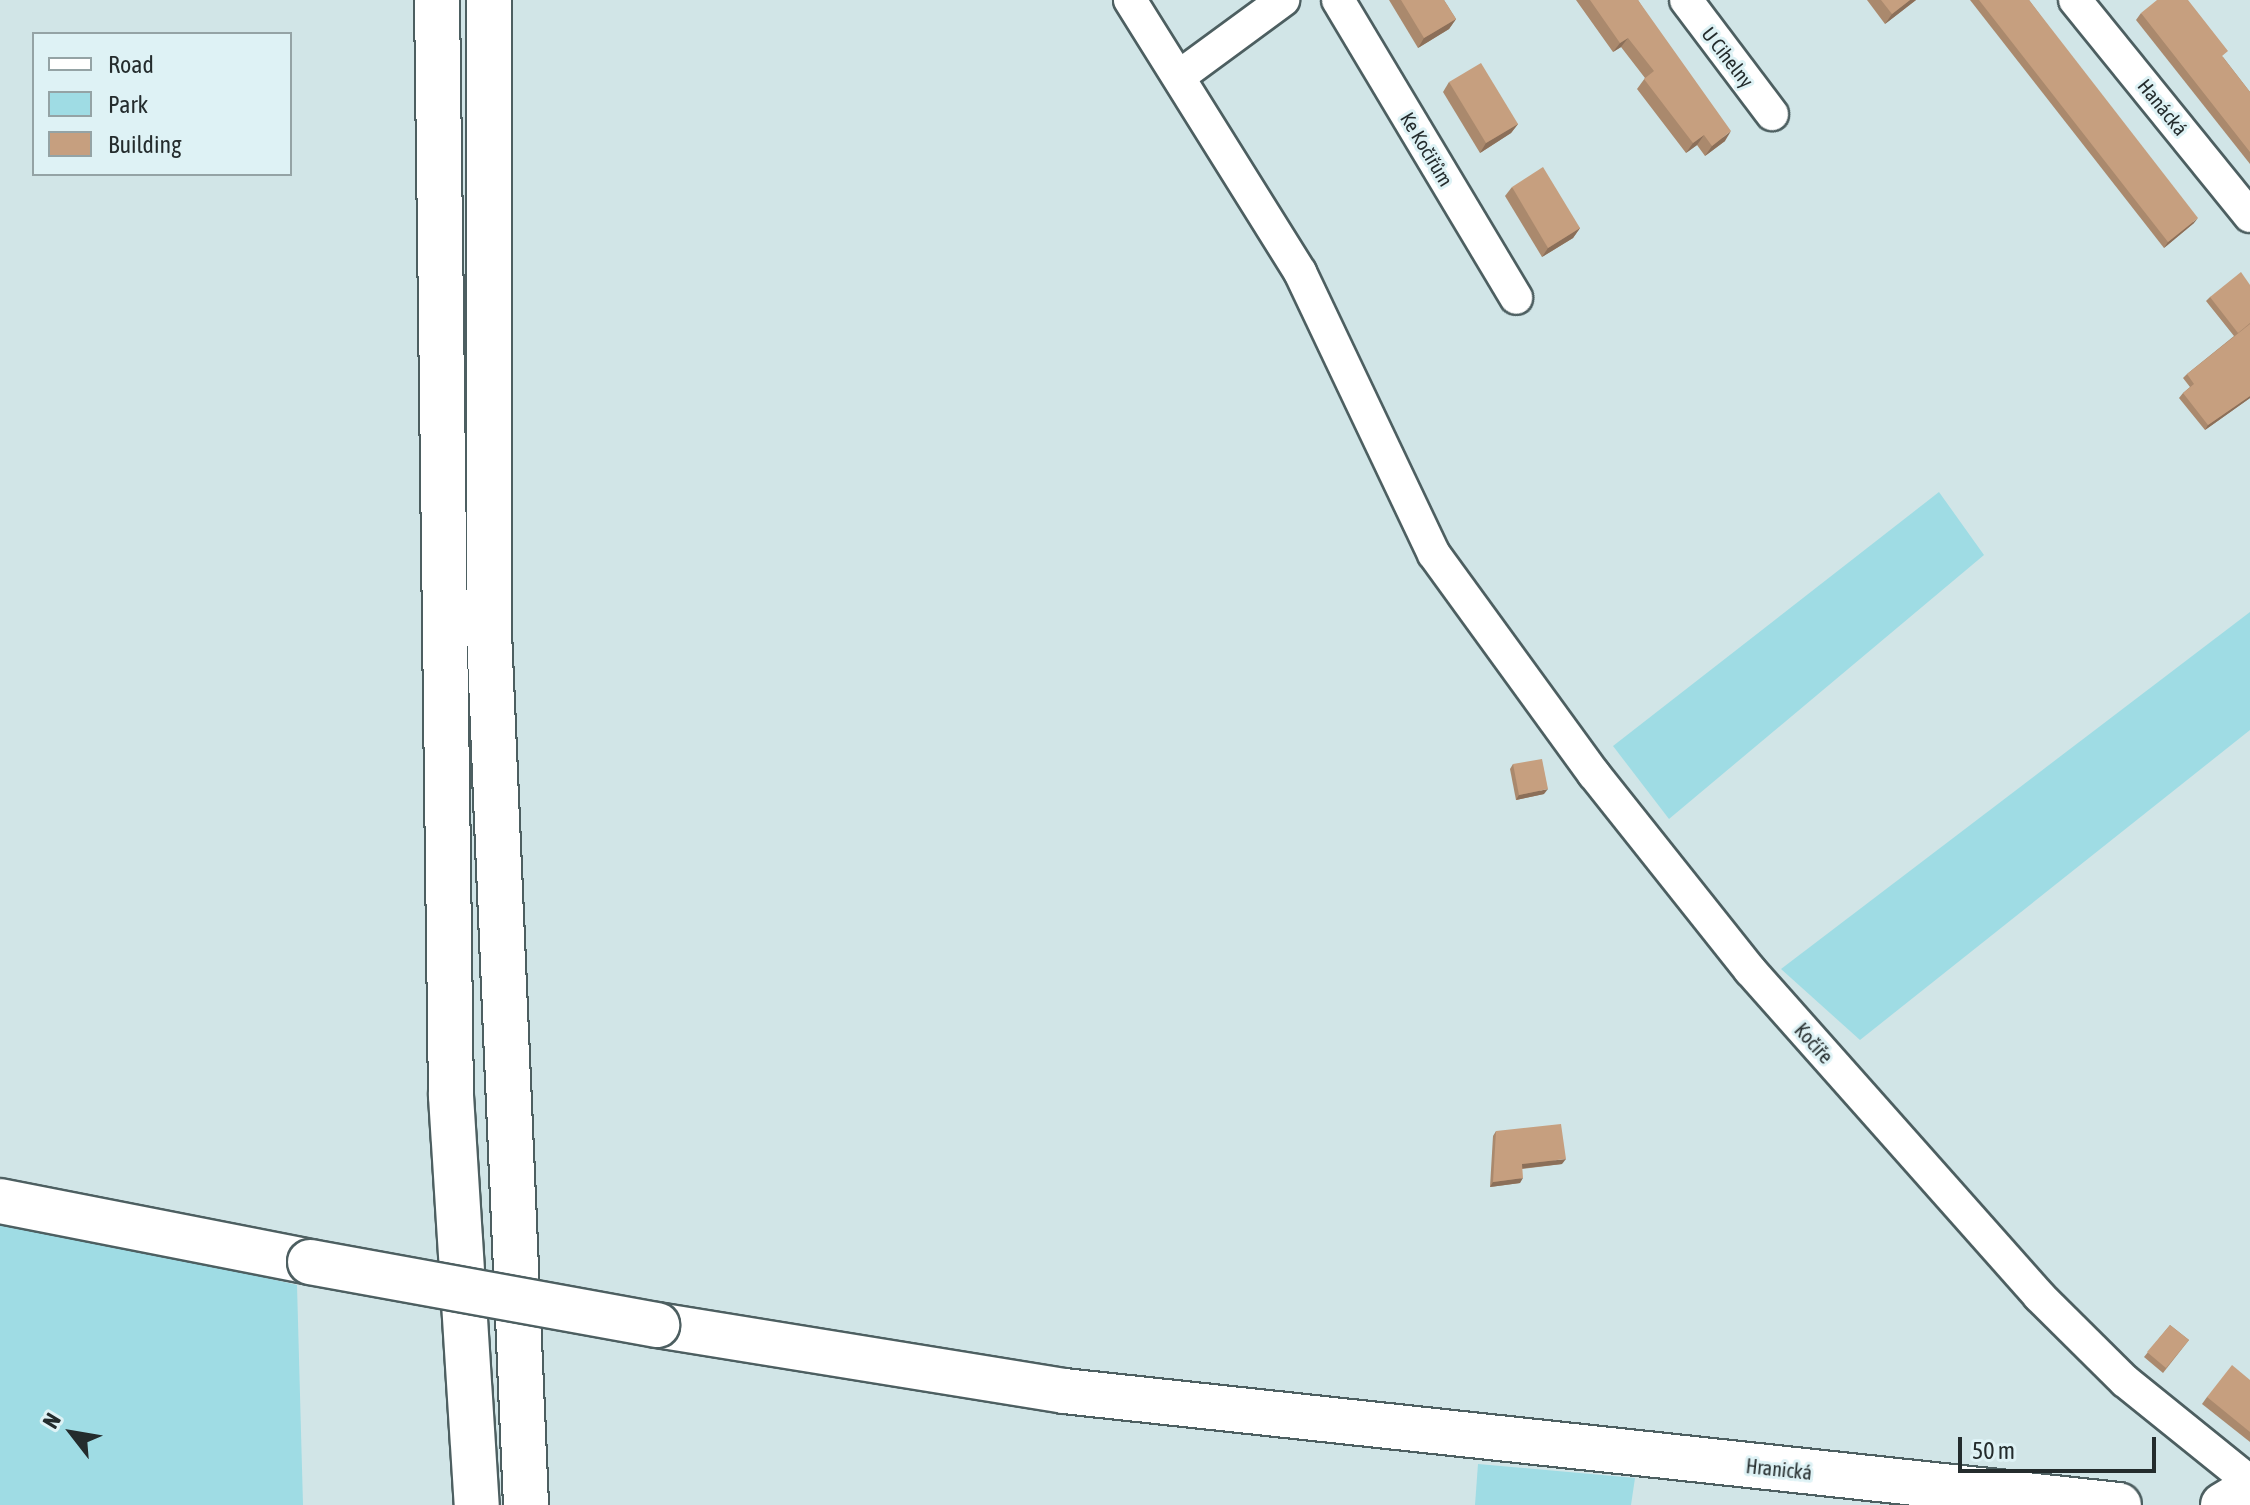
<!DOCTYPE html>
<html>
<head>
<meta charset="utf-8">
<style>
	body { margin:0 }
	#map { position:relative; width:2250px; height:1505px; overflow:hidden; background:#d1e5e7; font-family:"Asap Condensed",sans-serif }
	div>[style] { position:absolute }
	.green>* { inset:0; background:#9fdce4 }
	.roads { filter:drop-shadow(2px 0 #4d5f61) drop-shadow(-2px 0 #4d5f61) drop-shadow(0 2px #4d5f61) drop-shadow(0 -2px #4d5f61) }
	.minor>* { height:32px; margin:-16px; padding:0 16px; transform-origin:16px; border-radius:16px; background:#fff }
	.secondary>* { height:44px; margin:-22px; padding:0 22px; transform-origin:22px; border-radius:22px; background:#fff }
	.motorway>* { height:44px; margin:-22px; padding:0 22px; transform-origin:22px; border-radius:22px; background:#fff }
	.bridges { filter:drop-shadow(2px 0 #4d5f61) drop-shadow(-2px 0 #4d5f61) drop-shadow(0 2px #4d5f61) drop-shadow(0 -2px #4d5f61) }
	.secondary-bridge>* { height:44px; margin:-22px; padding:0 22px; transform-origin:22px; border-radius:22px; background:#fff }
	.wall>* { inset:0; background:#aa896d }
	.shaded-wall>* { inset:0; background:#8b6f59 }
	.building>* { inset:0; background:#c69f7f }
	span { translate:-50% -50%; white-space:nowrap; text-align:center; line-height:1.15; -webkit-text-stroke:6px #def2f5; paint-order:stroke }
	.street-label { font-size:20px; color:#242c2d }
	.legend { position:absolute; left:32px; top:32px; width:260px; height:144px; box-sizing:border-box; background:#def2f5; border:2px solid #94a3a5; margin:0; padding:10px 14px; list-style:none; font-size:24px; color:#242c2d }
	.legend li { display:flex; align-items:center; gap:16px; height:40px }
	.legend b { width:40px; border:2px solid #94a3a5 }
	.north { position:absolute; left:32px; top:1393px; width:80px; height:80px; -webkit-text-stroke:6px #def2f5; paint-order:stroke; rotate:301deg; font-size:22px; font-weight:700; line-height:32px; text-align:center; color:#242c2d }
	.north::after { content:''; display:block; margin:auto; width:28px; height:36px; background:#242c2d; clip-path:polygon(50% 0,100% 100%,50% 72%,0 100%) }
	.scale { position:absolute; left:1958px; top:1437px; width:198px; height:36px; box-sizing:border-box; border:4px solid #242c2d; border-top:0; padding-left:10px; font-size:24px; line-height:28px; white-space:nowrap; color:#242c2d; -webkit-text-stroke:6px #def2f5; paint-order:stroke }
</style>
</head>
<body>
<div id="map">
	<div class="green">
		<div style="clip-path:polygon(1939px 492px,1984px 555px,1669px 819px,1613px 746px)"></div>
		<div style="clip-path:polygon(2250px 612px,2250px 730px,1860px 1040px,1781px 969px)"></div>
		<div style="clip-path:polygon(0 1216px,297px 1285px,303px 1505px,0 1505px)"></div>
		<div style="clip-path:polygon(1478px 1464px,1635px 1478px,1631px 1505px,1475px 1505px)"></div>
	</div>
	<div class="roads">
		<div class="minor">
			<div style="left:1130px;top:0;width:321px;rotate:58deg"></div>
			<div style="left:1300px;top:272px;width:312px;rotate:64.6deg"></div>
			<div style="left:1434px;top:554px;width:272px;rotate:54deg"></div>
			<div style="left:1594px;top:774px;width:251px;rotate:51.5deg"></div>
			<div style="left:1750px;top:970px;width:436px;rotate:48.4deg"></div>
			<div style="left:2039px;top:1296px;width:121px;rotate:44.7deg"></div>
			<div style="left:2125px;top:1381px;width:161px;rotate:38.9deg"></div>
			<div style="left:1338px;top:0;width:347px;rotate:59.1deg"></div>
			<div style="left:1686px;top:0;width:143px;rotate:53deg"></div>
			<div style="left:2075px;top:0;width:278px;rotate:51deg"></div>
			<div style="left:1181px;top:75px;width:127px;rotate:-36.3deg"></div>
		</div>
		<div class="secondary">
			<div style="left:0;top:1201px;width:316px;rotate:11.1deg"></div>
			<div style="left:657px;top:1325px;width:412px;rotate:9.2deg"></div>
			<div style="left:1064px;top:1391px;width:1061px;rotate:6.17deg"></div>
			<div style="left:2223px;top:1505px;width:31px;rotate:-31deg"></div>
		</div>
		<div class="motorway">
			<div style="left:437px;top:0;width:1096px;rotate:89.27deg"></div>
			<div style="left:451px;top:1096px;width:410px;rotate:86.4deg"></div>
			<div style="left:489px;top:0;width:633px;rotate:90deg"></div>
			<div style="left:489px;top:633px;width:873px;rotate:87.57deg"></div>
		</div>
	</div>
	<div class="bridges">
		<div class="secondary-bridge">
			<div style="left:310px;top:1262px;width:353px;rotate:10.3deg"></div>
		</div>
	</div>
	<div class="wall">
		<div style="clip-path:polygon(1389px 0,1444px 0,1456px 19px,1449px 29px,1418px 48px)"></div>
		<div style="clip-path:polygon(1576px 0,1638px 0,1725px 141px,1705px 156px,1697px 145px,1686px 153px,1637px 89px,1645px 78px,1621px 47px,1613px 52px)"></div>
		<div style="clip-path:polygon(1867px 0,1916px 0,1885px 24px)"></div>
		<div style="clip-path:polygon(1970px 0,2029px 0,2194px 223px,2164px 248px)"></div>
		<div style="clip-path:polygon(2141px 13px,2223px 57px,2250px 92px,2250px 164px,2136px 20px)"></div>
		<div style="clip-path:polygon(1449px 82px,1518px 124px,1511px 133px,1480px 153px,1443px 92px)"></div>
		<div style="clip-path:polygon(1512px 187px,1580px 228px,1573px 238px,1542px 257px,1505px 196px)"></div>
		<div style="clip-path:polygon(2250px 285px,2250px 398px,2205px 430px,2179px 398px,2183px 393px,2190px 387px,2183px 378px,2187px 374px,2234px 336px,2206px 301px,2210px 297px)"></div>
		<div style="clip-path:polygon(1513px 764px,1544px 794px,1516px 800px,1510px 769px)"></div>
		<div style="clip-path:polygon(1496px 1131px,1562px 1164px,1522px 1169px,1520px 1183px,1490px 1187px,1493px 1136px)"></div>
		<div style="clip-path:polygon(2170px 1325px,2189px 1340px,2163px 1373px,2144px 1357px)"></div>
		<div style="clip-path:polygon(2250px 1380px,2250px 1442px,2202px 1404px,2207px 1397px)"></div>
	</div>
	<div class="shaded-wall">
		<div style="clip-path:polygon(1910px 0,1916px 0,1885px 24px,1892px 14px)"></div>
		<div style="clip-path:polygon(1456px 19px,1449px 29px,1418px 48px,1424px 38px)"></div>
		<div style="clip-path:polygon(1628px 38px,1621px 47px,1613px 52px,1620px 43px)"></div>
		<div style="clip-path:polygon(1518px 124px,1511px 133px,1480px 153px,1486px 143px)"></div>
		<div style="clip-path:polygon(1731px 131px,1725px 141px,1705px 156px,1712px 146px)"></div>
		<div style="clip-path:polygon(1704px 135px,1697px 145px,1686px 153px,1693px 143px)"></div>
		<div style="clip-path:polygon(2198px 218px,2194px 223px,2164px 248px,2168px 242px)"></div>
		<div style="clip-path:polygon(1580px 228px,1573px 238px,1542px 257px,1548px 248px)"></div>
		<div style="clip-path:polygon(2250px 396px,2250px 398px,2205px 430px,2208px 425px)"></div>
		<div style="clip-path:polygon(1548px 789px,1544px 794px,1516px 800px,1519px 795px)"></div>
		<div style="clip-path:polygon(1566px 1159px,1562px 1164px,1518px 1169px,1522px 1164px)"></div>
		<div style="clip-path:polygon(1523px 1178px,1520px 1183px,1490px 1187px,1493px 1182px)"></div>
	</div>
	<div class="building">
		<div style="clip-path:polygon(1401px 0,1444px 0,1456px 19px,1424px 38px)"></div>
		<div style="clip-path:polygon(1590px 0,1638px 0,1731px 131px,1712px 146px,1704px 135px,1693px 143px,1644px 79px,1654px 71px,1628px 38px,1620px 43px)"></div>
		<div style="clip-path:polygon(1881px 0,1910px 0,1892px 14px)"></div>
		<div style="clip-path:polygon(1979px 0,2029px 0,2198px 218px,2168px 242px)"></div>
		<div style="clip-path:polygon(2157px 0,2188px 0,2228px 51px,2222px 56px,2250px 92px,2250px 152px,2141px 13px)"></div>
		<div style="clip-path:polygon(1481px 63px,1518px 124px,1486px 143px,1449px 82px)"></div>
		<div style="clip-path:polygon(1543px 167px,1580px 228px,1548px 248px,1512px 187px)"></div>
		<div style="clip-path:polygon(2241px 272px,2250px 285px,2250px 323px,2238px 333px,2210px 297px)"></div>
		<div style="clip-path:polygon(2250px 324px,2250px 396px,2208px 425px,2183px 393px,2194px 384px,2187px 374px)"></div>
		<div style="clip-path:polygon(1542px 759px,1548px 789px,1519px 795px,1513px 764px)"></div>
		<div style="clip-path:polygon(1561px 1124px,1566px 1159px,1522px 1164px,1523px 1178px,1493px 1182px,1496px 1131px)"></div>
		<div style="clip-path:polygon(2170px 1325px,2189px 1340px,2166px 1368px,2147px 1352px)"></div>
		<div style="clip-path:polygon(2232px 1365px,2250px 1380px,2250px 1432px,2207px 1397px)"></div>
	</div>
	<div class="street-label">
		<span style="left:1728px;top:57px;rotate:52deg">U Cihelny</span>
		<span style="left:2163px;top:107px;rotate:51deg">Hanácká</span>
		<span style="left:1427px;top:149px;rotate:59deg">Ke Kočiřům</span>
		<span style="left:1814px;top:1043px;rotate:48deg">Kočíře</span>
		<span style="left:1779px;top:1469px;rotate:6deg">Hranická</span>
	</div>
	<ul class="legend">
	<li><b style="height:10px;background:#fff"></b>Road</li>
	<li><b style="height:22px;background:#9fdce4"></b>Park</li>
	<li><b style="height:22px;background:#c69f7f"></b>Building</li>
	</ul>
	<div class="north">N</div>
	<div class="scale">50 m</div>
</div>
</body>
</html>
